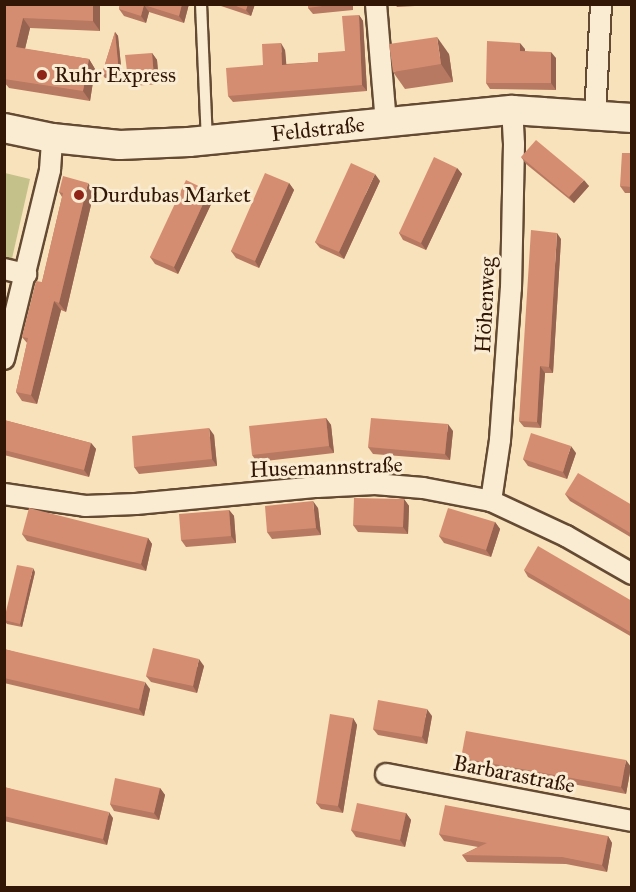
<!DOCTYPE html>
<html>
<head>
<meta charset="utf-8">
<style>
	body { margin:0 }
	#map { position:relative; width:636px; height:892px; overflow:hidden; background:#f8e2bb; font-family:"IM FELL Great Primer",serif }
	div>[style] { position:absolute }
	.green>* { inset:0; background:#c5c18b }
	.roads { filter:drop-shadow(2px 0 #644a33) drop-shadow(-2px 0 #644a33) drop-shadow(0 2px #644a33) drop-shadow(0 -2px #644a33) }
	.service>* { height:10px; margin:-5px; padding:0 5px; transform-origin:5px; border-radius:5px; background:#faecd3 }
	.minor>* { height:20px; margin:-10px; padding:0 10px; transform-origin:10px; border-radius:10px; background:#faecd3 }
	.secondary>* { height:28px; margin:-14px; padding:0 14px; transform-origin:14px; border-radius:14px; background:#faecd3 }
	.wall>* { inset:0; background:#b77961 }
	.shaded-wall>* { inset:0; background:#95634f }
	.building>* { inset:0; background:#d58d71 }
	.dots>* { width:16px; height:16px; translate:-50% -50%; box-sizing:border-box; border:3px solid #faecd3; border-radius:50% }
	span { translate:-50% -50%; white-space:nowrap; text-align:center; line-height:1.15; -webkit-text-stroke:6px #faecd3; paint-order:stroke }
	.poi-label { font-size:22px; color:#321706 }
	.left { translate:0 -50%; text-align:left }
	.street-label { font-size:22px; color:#321706 }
	.frame { position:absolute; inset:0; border:6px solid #321706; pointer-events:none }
</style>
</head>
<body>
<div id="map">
	<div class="green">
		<div style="clip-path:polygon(5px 173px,30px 179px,11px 263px,5px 262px)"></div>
	</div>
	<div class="roads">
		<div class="service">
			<div style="left:201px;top:4px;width:136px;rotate:87.5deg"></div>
		</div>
		<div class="minor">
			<div style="left:376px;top:4px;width:118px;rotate:85.2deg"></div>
			<div style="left:595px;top:116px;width:112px;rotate:-86.9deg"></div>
			<div style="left:4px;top:269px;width:23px;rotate:13deg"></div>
			<div style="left:4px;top:359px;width:195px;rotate:-76.3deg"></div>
			<div style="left:50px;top:170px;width:32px;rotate:-86deg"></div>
			<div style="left:4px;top:494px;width:82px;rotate:8.4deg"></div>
			<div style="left:85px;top:506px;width:51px;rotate:-2.2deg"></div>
			<div style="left:136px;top:504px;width:182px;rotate:-5.4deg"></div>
			<div style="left:317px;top:487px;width:58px;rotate:-3deg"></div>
			<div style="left:375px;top:484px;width:48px;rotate:4.8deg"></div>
			<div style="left:423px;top:488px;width:69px;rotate:10.8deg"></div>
			<div style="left:491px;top:501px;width:83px;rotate:25deg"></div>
			<div style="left:566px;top:536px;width:76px;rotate:29.9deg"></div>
			<div style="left:491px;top:501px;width:62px;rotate:-81.6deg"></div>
			<div style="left:500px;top:440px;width:152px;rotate:-85.9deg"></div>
			<div style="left:511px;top:288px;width:144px;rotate:-88.8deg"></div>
			<div style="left:514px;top:144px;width:34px;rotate:-93deg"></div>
			<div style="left:386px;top:774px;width:250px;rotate:10.8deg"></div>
		</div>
		<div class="secondary">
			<div style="left:4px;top:128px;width:49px;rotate:11.8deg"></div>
			<div style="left:52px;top:138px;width:68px;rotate:5.9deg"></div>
			<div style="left:120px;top:145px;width:69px;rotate:-2.5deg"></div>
			<div style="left:189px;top:142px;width:325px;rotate:-5.7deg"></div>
			<div style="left:512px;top:110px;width:120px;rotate:3.8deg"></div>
		</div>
	</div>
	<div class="wall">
		<div style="clip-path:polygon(4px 4px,100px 4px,100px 31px,30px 28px,25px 49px,89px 59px,95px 69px,90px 101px,9px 88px,4px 82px)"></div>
		<div style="clip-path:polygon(120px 4px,189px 4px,184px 23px,149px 12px,146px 23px,124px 16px,119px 9px)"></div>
		<div style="clip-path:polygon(215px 4px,255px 4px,251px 16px)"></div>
		<div style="clip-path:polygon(308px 4px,353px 4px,353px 10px,313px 14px,308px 8px)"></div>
		<div style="clip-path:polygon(395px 4px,415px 4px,415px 6px,397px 7px)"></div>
		<div style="clip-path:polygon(359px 15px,363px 21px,367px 91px,233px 102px,228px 96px,263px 65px,285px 50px,286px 64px,318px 62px,345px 51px)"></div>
		<div style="clip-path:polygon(115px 32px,118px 36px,122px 76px,105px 78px,102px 74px)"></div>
		<div style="clip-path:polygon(525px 49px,525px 51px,556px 58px,556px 90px,490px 89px,486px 83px)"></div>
		<div style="clip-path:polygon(152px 53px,157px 60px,159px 84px,132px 86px,128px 79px)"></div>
		<div style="clip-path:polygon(449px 54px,453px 82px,405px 89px,393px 72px)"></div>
		<div style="clip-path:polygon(632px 153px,632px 193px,625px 193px,620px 186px)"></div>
		<div style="clip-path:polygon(521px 157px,589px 186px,574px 203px,526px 164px)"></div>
		<div style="clip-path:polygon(457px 168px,462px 174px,426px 250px,403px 240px,399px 233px)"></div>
		<div style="clip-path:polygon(380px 181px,344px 259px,320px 248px,315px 242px)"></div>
		<div style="clip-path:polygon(289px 183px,294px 190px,259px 268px,236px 258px,231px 251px)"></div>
		<div style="clip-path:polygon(209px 191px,214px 198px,178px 274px,155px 264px,150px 257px)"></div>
		<div style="clip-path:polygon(59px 192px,94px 192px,66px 312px,61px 310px,37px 404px,22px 401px,16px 392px,27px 343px,22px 337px,42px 282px,62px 197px)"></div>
		<div style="clip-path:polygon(561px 239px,553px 373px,545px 373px,541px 428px,524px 427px,519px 421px)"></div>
		<div style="clip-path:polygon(326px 418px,331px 425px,334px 453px,257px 462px,252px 455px)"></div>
		<div style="clip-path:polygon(4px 420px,91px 443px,96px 449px,89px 477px,4px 455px)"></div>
		<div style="clip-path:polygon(453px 431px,450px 460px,373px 454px,368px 447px)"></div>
		<div style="clip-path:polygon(214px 435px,217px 466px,139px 474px,134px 467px)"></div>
		<div style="clip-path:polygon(576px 453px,567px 479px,528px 466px,523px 459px)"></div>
		<div style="clip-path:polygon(565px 494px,632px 505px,632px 538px,570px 501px)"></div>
		<div style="clip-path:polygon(404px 499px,409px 506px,408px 534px,358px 532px,353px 525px)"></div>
		<div style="clip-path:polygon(318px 508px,321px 535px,272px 539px,267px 532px)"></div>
		<div style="clip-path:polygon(229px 510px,234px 516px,236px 543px,186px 547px,181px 540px)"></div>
		<div style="clip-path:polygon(495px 522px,500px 529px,491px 557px,444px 543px,439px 536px)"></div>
		<div style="clip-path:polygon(22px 534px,148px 538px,152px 544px,146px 571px,27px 541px)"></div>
		<div style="clip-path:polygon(524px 570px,632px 601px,632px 637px,528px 577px)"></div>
		<div style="clip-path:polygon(35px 572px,22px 627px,7px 624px,4px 620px)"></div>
		<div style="clip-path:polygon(4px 649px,150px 689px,144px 716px,4px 683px)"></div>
		<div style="clip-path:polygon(204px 666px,197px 693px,151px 682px,146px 676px)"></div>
		<div style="clip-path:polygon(432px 716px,427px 744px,378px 735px,373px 729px)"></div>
		<div style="clip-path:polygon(353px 718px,357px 725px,343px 813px,321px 809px,316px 803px)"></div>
		<div style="clip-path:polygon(461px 758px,631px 767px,626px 794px,466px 764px)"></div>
		<div style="clip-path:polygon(4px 787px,113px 818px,107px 845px,4px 821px)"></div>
		<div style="clip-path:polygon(160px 788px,165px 795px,159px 820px,114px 811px,110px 804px)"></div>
		<div style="clip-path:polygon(406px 813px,411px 820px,405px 847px,356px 837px,351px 830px)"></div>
		<div style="clip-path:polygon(439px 834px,608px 836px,612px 843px,607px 872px,566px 864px,467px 862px,462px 855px,478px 847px,444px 841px)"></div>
	</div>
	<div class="shaded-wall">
		<div style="clip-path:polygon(93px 4px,100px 4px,100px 31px,93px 21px)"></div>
		<div style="clip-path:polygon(182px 4px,189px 4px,184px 23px,179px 16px)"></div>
		<div style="clip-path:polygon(248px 4px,255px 4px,251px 16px,246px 10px)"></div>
		<div style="clip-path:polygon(144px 5px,149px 12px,146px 23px,141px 16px)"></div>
		<div style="clip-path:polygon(359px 15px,363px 21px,367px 91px,362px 85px)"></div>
		<div style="clip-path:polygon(23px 18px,30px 28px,23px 57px,16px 47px)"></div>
		<div style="clip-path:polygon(115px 32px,118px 36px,122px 76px,119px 73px)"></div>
		<div style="clip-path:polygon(437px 37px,449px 54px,453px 82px,441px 64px)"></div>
		<div style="clip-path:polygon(281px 43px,285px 50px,287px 71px,282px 65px)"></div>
		<div style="clip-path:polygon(520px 43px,525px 49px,525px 58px,520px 51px)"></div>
		<div style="clip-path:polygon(551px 52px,556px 58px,556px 90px,551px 83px)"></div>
		<div style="clip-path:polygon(152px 53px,157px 60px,159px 84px,154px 77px)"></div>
		<div style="clip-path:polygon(89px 59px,95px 69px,90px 101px,83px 91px)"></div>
		<div style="clip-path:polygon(457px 168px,462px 174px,426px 250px,421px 243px)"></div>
		<div style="clip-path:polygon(375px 174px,380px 181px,344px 259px,339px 252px)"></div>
		<div style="clip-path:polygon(584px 180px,589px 186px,574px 203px,569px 197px)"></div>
		<div style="clip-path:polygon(88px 183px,94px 192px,66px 312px,59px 303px)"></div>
		<div style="clip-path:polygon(289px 183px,294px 190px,259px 268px,255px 261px)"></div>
		<div style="clip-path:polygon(209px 191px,214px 198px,178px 274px,174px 267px)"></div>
		<div style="clip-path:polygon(557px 233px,561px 239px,553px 373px,549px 367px)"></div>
		<div style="clip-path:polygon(54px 301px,61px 310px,37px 404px,31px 395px)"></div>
		<div style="clip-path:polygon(540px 366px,545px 373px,541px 428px,537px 422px)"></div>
		<div style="clip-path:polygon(326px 418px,331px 425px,334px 453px,329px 446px)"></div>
		<div style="clip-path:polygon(448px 424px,453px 431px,450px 460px,445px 454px)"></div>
		<div style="clip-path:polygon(209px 428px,214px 435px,217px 466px,212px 459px)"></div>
		<div style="clip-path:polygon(91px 443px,96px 449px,89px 477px,84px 470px)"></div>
		<div style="clip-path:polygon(571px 446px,576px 453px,567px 479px,563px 472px)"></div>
		<div style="clip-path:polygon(404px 499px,409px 506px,408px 534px,403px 527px)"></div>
		<div style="clip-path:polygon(313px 501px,318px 508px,321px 535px,316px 528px)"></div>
		<div style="clip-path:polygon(229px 510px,234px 516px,236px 543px,231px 536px)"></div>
		<div style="clip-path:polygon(495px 522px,500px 529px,491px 557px,486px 550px)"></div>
		<div style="clip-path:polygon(148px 538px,152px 544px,146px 571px,141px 564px)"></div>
		<div style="clip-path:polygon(33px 568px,35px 572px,22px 627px,20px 624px)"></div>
		<div style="clip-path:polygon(199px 659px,204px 666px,197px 693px,193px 686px)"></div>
		<div style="clip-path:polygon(145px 682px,150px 689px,144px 716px,139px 709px)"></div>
		<div style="clip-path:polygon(427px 709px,432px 716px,427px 744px,422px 737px)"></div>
		<div style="clip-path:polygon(353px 718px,357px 725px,343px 813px,338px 806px)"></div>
		<div style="clip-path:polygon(626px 760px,631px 767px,626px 794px,621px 787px)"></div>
		<div style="clip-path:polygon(160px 788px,165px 795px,159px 820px,154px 813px)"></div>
		<div style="clip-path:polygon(109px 812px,113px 818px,107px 845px,103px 839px)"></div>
		<div style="clip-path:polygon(406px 813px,411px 820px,405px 847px,400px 840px)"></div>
		<div style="clip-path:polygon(608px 836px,612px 843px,607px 872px,602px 865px)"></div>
	</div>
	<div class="building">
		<div style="clip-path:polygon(4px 4px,93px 4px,93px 21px,23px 18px,16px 47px,89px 59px,83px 91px,4px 79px)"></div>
		<div style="clip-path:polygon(120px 4px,182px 4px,179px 16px,144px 5px,141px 16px,119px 9px)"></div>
		<div style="clip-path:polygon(231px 4px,248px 4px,246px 10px)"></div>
		<div style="clip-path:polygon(308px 4px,337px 4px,308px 8px)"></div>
		<div style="clip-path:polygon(359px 15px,362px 85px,228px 96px,226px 68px,263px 65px,262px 44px,281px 43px,282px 65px,318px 62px,318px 53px,345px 51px,342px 16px)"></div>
		<div style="clip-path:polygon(115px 32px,119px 73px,102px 74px)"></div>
		<div style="clip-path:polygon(437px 37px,441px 64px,393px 72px,389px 44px)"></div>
		<div style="clip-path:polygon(487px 41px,520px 43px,520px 51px,551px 52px,551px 83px,486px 83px)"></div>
		<div style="clip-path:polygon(152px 53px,154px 77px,128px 79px,125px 55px)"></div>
		<div style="clip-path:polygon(536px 140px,584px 180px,569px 197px,521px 157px)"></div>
		<div style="clip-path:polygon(622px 153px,632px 153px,632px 187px,620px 186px)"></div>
		<div style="clip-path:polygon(434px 157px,457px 168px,421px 243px,399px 233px)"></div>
		<div style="clip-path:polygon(351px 163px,375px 174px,339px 252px,315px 242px)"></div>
		<div style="clip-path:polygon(265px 173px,289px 183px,255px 261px,231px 251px)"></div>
		<div style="clip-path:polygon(63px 176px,88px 183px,59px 303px,54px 301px,31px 395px,16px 392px,28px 338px,22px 337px,36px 281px,42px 282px,63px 193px,59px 192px)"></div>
		<div style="clip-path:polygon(186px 180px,209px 191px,174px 267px,150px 257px)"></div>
		<div style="clip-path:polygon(531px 230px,557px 233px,549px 367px,540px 366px,537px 422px,519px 421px)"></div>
		<div style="clip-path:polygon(326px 418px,329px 446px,252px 455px,249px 426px)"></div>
		<div style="clip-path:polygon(371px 418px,448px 424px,445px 454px,368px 447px)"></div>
		<div style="clip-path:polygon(4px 420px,91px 443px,84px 470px,4px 450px)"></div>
		<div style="clip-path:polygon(209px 428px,212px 459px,134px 467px,132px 436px)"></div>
		<div style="clip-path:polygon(531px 433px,571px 446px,563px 472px,523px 459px)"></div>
		<div style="clip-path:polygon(578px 473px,632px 505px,632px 534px,565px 494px)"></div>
		<div style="clip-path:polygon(354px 498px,404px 499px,403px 527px,353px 525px)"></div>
		<div style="clip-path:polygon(313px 501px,316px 528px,267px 532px,265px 506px)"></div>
		<div style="clip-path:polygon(29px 508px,148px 538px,141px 564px,22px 534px)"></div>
		<div style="clip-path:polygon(448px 508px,495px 522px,486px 550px,439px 536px)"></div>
		<div style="clip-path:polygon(229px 510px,231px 536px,181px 540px,179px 514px)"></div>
		<div style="clip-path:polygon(538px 546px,632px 601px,632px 633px,524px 570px)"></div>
		<div style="clip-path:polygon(17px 565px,33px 568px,20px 624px,4px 620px)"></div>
		<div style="clip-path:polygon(153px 648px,199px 659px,193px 686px,146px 676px)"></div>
		<div style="clip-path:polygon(4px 649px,145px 682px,139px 709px,4px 678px)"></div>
		<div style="clip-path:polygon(378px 700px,427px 709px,422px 737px,373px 729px)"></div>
		<div style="clip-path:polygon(330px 714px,353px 718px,338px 806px,316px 803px)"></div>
		<div style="clip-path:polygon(466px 731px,626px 760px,621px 787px,461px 758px)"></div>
		<div style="clip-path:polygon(115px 778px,160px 788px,154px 813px,110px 804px)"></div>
		<div style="clip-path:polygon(4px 787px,109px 812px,103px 839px,4px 816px)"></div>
		<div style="clip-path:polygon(357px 803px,406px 813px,400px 840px,351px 830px)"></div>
		<div style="clip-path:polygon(445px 805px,608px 836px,602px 865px,562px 857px,462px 855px,487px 843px,439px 834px)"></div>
	</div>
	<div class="dots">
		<div style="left:42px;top:75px;background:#8f2418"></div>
		<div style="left:79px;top:195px;background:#8f2418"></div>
	</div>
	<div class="poi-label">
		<span class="left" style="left:54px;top:75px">Ruhr Express</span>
		<span class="left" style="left:91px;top:195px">Durdubas Market</span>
	</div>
	<div class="street-label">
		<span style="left:318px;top:129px;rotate:-6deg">Feldstraße</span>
		<span style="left:485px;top:305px;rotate:-87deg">Höhenweg</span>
		<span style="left:326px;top:467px;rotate:-2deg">Husemannstraße</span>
		<span style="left:514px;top:774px;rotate:11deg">Barbarastraße</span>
	</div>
	<div class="frame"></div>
</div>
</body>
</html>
